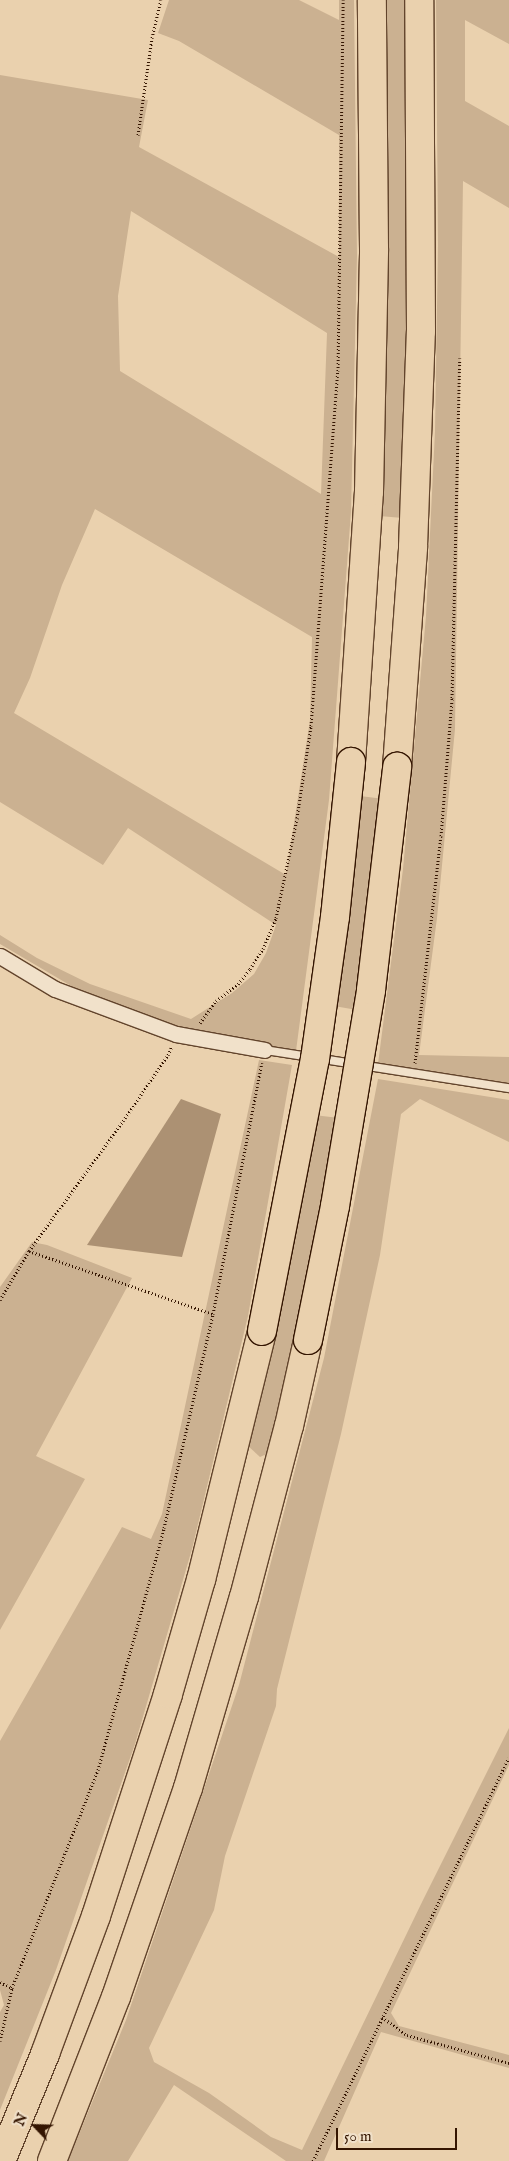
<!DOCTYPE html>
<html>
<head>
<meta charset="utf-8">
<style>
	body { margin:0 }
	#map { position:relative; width:509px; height:2161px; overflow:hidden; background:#ead1ae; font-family:"IM FELL English",serif }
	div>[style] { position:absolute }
	.green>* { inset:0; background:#cbb191 }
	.water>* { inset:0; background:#ac9173 }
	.path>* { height:3px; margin-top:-1.5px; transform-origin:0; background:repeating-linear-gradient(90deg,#341501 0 1px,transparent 0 3.5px) }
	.roads { filter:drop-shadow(1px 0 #62442c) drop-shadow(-1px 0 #62442c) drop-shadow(0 1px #62442c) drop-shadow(0 -1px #62442c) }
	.service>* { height:8px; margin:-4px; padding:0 4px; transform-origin:4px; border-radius:4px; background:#f1e1ca }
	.minor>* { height:15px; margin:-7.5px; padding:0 7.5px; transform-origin:7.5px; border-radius:7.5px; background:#f1e1ca }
	.motorway>* { height:28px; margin:-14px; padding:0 14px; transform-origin:14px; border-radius:14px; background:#ead1ae }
	.bridges { filter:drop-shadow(1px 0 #341501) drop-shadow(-1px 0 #341501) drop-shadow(0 1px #341501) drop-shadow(0 -1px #341501) }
	.motorway-bridge>* { height:28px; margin:-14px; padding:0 14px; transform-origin:14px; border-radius:14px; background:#ead1ae }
	span { translate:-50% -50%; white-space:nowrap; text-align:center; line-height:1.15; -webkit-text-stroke:4px #f1e1ca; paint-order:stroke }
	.north { position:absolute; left:10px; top:2101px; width:50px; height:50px; -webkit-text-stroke:4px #f1e1ca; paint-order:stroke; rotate:294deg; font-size:14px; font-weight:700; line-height:20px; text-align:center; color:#341501 }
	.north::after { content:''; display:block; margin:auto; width:18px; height:22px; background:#341501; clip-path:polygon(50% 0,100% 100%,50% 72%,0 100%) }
	.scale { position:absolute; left:336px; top:2128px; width:121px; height:22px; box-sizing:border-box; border:2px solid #341501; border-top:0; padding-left:6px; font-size:15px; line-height:18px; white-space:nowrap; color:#341501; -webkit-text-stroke:4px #f1e1ca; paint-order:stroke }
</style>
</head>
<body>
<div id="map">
	<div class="green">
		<div style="clip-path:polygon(evenodd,169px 0,299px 0,339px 20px,339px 0,354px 0,357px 256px,351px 512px,329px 800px,296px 1051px,176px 1028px,73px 987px,0 944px,0 935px,37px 958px,90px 984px,191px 1019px,232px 993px,254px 974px,266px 953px,276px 925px,128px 828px,103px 865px,0 802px,0 75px,148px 100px,139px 147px,339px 257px,339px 135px,179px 41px,158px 33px,169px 0,131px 211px,327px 333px,321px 494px,120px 371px,118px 296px,131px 211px,169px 0,95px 509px,312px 637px,310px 720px,286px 875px,14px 713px,30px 678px,62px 585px,95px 509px)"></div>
		<div style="clip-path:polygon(382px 0,408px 0,410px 292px,403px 518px,379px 516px)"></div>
		<div style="clip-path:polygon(436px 0,509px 0,509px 44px,465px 20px,465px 101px,509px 126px,509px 208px,463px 181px,455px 729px,437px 918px,419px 1055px,509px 1057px,509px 1086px,378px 1064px,403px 869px,426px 616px,435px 431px,438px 245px)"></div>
		<div style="clip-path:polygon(360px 796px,384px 799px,357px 1010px,334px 1006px)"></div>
		<div style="clip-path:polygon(259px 1060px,292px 1065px,248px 1316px,192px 1549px,135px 1744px,56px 1970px,0 2110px,0 2012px,4px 2005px,0 1990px,0 1741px,122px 1527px,151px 1539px,162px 1514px)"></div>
		<div style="clip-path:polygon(378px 1079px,509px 1100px,509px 1142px,420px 1099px,401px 1114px,380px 1255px,341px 1434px,277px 1689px,276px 1706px,225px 1856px,214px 1910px,149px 2048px,154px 2062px,209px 2093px,271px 2137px,302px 2150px,423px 1900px,509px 1728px,509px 1765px,391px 2013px,399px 2026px,509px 2055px,509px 2068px,381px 2032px,324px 2161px,286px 2161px,174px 2085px,128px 2161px,68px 2161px,126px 2020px,239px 1685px,324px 1358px)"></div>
		<div style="clip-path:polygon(314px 1115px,339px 1118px,271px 1452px,260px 1457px,247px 1445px)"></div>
		<div style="clip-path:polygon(32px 1242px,47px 1245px,132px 1278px,36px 1456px,85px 1479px,0 1630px,0 1287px)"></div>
	</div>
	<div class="water">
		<div style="clip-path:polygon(181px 1099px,221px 1114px,182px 1257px,87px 1245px)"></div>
	</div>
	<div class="path">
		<div style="left:138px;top:135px;width:98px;rotate:-81.8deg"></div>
		<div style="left:152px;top:38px;width:39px;rotate:-77deg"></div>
		<div style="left:200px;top:1023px;width:27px;rotate:-54deg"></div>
		<div style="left:216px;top:1001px;width:28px;rotate:-38deg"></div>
		<div style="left:238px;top:984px;width:19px;rotate:-51deg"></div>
		<div style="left:250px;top:969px;width:24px;rotate:-57deg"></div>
		<div style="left:263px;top:949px;width:34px;rotate:-67deg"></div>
		<div style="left:276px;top:918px;width:102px;rotate:-78.1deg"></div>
		<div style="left:297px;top:818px;width:93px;rotate:-81.3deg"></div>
		<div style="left:311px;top:726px;width:356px;rotate:-85.7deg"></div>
		<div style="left:338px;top:371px;width:371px;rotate:-89.2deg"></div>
		<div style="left:415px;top:1063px;width:228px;rotate:-83.5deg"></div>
		<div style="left:441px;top:836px;width:138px;rotate:-85.4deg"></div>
		<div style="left:452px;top:698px;width:340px;rotate:-88.7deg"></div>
		<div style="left:29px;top:1251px;width:194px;rotate:18.9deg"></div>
		<div style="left:0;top:1300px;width:57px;rotate:-59.4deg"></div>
		<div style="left:29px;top:1251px;width:160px;rotate:-54.1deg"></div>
		<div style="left:123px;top:1121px;width:80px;rotate:-55.7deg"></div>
		<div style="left:168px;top:1055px;width:10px;rotate:-66deg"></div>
		<div style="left:0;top:1982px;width:13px;rotate:27deg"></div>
		<div style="left:382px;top:2017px;width:31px;rotate:36deg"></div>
		<div style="left:407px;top:2035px;width:106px;rotate:15.4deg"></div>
		<div style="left:0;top:2041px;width:54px;rotate:-77.2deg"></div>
		<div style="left:12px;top:1988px;width:234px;rotate:-68.5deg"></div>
		<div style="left:98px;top:1770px;width:251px;rotate:-74.7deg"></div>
		<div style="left:164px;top:1528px;width:220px;rotate:-77.1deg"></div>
		<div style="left:213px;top:1314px;width:256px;rotate:-79deg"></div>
		<div style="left:313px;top:2161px;width:448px;rotate:-64.1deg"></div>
	</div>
	<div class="roads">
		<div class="service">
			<div style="left:265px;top:1050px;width:247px;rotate:8.9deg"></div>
		</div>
		<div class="minor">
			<div style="left:0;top:956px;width:64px;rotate:31deg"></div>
			<div style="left:55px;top:989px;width:129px;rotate:20.4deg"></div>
			<div style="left:176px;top:1034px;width:90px;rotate:10.2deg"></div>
		</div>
		<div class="motorway">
			<div style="left:351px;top:762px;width:271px;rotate:-86.2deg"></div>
			<div style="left:369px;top:492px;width:243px;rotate:-88.8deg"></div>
			<div style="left:374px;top:249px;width:249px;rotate:-90.5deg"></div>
			<div style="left:397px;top:767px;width:221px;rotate:-85.8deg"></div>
			<div style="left:413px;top:547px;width:216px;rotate:-87.9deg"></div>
			<div style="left:421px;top:331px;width:331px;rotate:-90.3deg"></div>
			<div style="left:1px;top:2161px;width:116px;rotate:-67.6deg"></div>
			<div style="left:45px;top:2054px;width:147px;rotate:-69.7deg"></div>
			<div style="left:96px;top:1916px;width:233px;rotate:-72deg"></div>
			<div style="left:168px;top:1694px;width:119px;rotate:-73.9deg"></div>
			<div style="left:201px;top:1580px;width:256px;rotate:-76.2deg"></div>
			<div style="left:52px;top:2161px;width:176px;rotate:-68.7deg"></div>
			<div style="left:116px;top:1997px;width:221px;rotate:-71deg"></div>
			<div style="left:188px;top:1788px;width:199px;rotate:-73.7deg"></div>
			<div style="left:244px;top:1597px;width:177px;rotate:-75.3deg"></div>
			<div style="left:289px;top:1426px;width:88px;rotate:-77.5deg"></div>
		</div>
	</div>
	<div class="bridges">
		<div class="motorway-bridge">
			<div style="left:262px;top:1331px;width:277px;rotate:-79deg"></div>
			<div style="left:315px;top:1059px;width:143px;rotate:-82deg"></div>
			<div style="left:335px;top:917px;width:156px;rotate:-84.1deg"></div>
			<div style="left:308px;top:1340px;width:137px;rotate:-78.6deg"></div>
			<div style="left:335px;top:1206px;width:219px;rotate:-80.5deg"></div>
			<div style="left:371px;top:990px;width:225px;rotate:-83.3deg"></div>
		</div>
	</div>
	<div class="north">N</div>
	<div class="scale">50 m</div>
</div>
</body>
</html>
